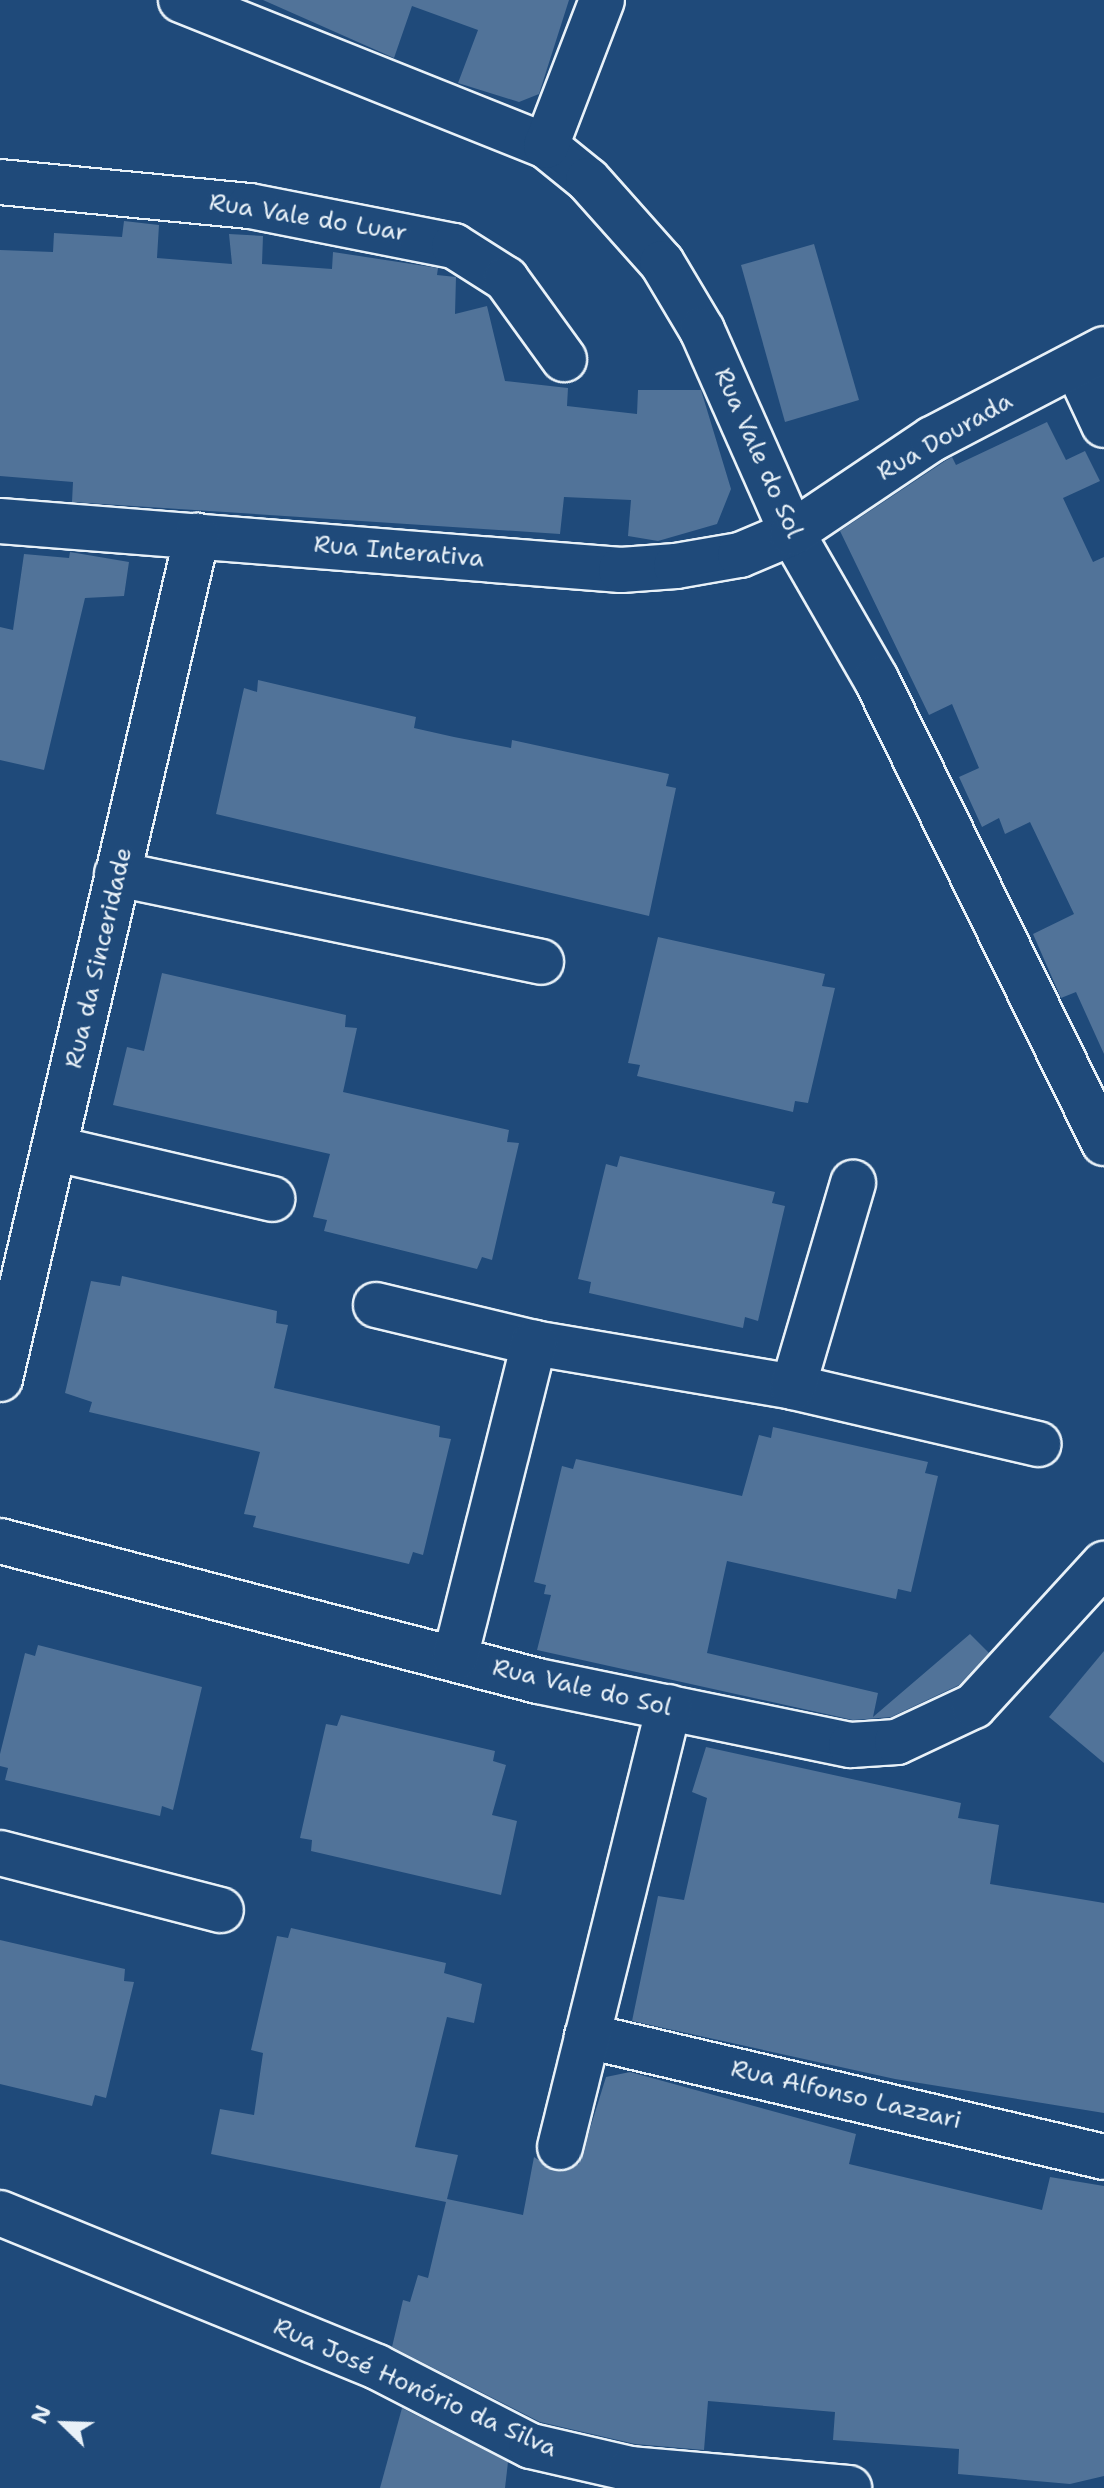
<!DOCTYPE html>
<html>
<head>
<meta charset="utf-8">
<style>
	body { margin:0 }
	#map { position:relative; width:1104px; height:2488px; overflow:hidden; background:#1f4a7a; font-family:"Shantell Sans",sans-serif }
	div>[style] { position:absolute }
	.building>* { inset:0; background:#517399 }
	.roads { filter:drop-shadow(2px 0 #e8f1f8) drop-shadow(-2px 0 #e8f1f8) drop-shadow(0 2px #e8f1f8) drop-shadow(0 -2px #e8f1f8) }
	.minor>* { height:44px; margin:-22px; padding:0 22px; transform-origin:22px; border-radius:22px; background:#1f4a7a }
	span { translate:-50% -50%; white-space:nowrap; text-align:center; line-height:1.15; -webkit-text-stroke:8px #1f4a7a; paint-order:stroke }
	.street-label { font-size:24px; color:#e8f1f8 }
	.north { position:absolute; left:24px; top:2384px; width:80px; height:80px; -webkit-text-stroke:6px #1f4a7a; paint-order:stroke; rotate:293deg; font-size:22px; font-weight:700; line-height:32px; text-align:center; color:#e8f1f8 }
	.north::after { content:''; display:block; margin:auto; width:28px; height:36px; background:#e8f1f8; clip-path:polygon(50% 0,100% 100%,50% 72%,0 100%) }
</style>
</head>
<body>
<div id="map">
	<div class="building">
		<div style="clip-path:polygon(263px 0,569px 0,539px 94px,519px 102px,458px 83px,478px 30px,412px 6px,394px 58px)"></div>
		<div style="clip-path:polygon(124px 221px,159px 225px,157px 258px,232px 264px,229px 234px,263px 236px,262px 264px,332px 269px,333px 252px,438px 268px,437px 275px,456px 277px,455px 314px,487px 306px,505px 381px,568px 388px,567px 406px,637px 414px,638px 390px,701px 390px,731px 489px,717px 524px,658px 541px,628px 536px,631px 500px,564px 497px,560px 534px,72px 502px,73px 482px,0 476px,0 250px,53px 252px,54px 233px,122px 237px)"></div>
		<div style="clip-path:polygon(814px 244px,859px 400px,785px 422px,741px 265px)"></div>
		<div style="clip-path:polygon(1047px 422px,1066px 460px,1085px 451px,1100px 481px,1063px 498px,1093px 562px,1104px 557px,1104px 1054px,1076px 992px,1061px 998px,1033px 934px,1074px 914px,1030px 822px,1005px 834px,999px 818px,982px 827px,959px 777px,979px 768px,952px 704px,929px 715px,840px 531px,945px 461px,952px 457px,956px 465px)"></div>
		<div style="clip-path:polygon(70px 552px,129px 562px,124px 596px,85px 598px,44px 770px,0 760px,0 627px,13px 630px,24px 554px,69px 558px)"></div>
		<div style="clip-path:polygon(258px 680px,416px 717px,414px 728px,454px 737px,511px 748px,512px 740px,669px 774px,666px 786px,676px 788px,649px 916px,216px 814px,244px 688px,257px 692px)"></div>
		<div style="clip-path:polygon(658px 937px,825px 974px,822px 986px,835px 988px,808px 1103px,795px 1101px,793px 1112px,637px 1076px,640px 1065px,628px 1063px)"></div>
		<div style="clip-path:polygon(162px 973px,346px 1015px,345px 1027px,357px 1028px,343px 1092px,509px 1130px,507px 1142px,519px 1143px,492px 1260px,482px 1257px,477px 1269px,324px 1231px,327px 1220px,313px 1217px,330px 1154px,113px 1105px,127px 1047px,144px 1051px)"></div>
		<div style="clip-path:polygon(620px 1156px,775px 1192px,772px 1203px,785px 1206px,758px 1321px,745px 1317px,743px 1328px,589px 1293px,591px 1282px,578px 1279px,606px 1164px,617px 1167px)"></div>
		<div style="clip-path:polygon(122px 1276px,277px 1311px,276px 1323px,288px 1325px,274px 1388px,440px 1426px,439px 1437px,451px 1439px,423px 1555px,413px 1552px,409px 1564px,253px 1527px,256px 1516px,244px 1514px,260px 1452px,89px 1412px,92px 1402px,65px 1393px,91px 1281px,120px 1286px)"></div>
		<div style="clip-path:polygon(773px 1427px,928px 1462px,925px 1473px,938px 1476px,911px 1592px,898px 1589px,896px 1599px,727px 1561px,707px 1653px,878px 1693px,873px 1717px,970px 1634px,989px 1653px,959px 1685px,891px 1717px,853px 1720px,537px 1650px,551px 1595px,544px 1594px,546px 1585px,534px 1582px,562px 1466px,573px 1469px,576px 1459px,742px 1496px,759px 1435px,771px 1438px)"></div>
		<div style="clip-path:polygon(38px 1645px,202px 1687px,173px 1810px,162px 1806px,160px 1816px,5px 1780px,8px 1768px,0 1766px,0 1754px,25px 1653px,35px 1656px)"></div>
		<div style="clip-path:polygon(1104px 1651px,1104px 1763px,1049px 1717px)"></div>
		<div style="clip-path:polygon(341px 1715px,495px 1751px,493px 1761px,506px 1765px,492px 1815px,517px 1821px,501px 1895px,311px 1851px,312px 1840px,300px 1838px,308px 1802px,326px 1724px,337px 1726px)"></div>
		<div style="clip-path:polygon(706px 1747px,961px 1803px,958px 1818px,999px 1825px,990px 1884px,1104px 1903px,1104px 2113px,895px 2079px,632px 2021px,658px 1896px,684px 1900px,707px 1798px,692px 1792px)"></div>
		<div style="clip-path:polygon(291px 1928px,446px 1963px,444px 1973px,482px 1984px,474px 2023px,447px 2017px,415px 2147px,458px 2155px,447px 2199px,523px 2215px,534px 2157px,555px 2171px,579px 2164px,606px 2077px,630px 2072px,856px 2134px,849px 2164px,1042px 2210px,1050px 2177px,1104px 2186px,1104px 2476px,1070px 2484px,958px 2474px,959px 2449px,833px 2440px,835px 2412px,708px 2401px,704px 2450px,635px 2444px,540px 2422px,392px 2347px,403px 2300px,410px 2302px,418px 2275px,428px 2278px,446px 2202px,211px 2154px,220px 2109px,254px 2115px,263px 2053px,251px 2050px,277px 1936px,288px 1938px)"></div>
		<div style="clip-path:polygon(0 1940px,125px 1969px,124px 1981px,134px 1982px,106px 2098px,95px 2095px,92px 2106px,0 2084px)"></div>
		<div style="clip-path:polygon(402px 2408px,508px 2462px,505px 2488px,380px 2488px)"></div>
	</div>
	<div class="roads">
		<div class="minor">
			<div style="left:181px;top:0;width:393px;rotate:21.8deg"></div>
			<div style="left:546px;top:146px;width:54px;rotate:39deg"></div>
			<div style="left:588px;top:180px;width:111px;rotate:48.3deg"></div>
			<div style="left:662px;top:263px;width:78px;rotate:59.2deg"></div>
			<div style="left:702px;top:330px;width:222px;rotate:66.1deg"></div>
			<div style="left:792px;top:533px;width:168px;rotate:60.1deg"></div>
			<div style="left:876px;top:679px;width:517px;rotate:63.83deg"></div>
			<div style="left:546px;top:146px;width:156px;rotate:-69deg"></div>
			<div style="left:0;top:182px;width:251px;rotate:5.5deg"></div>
			<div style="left:250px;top:206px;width:208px;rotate:11.1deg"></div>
			<div style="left:454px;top:246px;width:62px;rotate:32.4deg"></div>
			<div style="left:506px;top:279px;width:99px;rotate:54.1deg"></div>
			<div style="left:1076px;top:365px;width:66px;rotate:65deg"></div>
			<div style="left:0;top:521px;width:623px;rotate:4.51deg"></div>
			<div style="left:621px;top:570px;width:55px;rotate:-4.2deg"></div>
			<div style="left:676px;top:566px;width:65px;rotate:-9.8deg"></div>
			<div style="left:740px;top:555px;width:56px;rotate:-22.9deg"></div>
			<div style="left:792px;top:533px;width:169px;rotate:-33.9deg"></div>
			<div style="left:932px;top:439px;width:194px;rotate:-27.6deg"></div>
			<div style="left:117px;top:874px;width:433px;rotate:11.7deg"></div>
			<div style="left:56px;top:1149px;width:222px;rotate:13deg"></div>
			<div style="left:376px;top:1305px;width:163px;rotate:13.5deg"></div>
			<div style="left:534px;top:1343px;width:263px;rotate:9.6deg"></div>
			<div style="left:793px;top:1387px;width:252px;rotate:13.1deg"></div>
			<div style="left:0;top:1379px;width:866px;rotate:-76.85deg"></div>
			<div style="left:793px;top:1387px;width:213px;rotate:-73.6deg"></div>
			<div style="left:0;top:1541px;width:556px;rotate:14.59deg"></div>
			<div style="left:538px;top:1681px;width:319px;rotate:11.6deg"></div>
			<div style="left:851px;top:1745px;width:46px;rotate:-3.7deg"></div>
			<div style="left:897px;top:1742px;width:85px;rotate:-25.1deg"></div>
			<div style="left:974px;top:1706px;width:193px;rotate:-47.5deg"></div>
			<div style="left:455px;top:1658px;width:325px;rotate:-75.9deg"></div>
			<div style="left:0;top:1853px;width:228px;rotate:14.5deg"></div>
			<div style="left:587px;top:2036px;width:531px;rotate:13.17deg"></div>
			<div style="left:560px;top:2147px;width:453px;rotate:-76.1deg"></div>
			<div style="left:0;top:2213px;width:407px;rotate:22.2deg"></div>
			<div style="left:377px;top:2367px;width:173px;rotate:27.2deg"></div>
			<div style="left:531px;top:2446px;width:103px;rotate:13deg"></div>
			<div style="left:631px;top:2469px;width:219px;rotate:5deg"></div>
		</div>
	</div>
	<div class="street-label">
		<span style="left:308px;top:218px;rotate:9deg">Rua Vale do Luar</span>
		<span style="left:945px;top:437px;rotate:-30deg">Rua Dourada</span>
		<span style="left:758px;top:453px;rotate:66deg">Rua Vale do Sol</span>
		<span style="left:399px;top:552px;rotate:5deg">Rua Interativa</span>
		<span style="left:99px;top:958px;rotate:-77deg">Rua da Sinceridade</span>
		<span style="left:582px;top:1688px;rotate:13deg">Rua Vale do Sol</span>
		<span style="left:846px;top:2095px;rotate:13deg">Rua Alfonso Lazzari</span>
		<span style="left:415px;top:2388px;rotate:24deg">Rua José Honório da Silva</span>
	</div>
	<div class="north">N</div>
</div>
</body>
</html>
